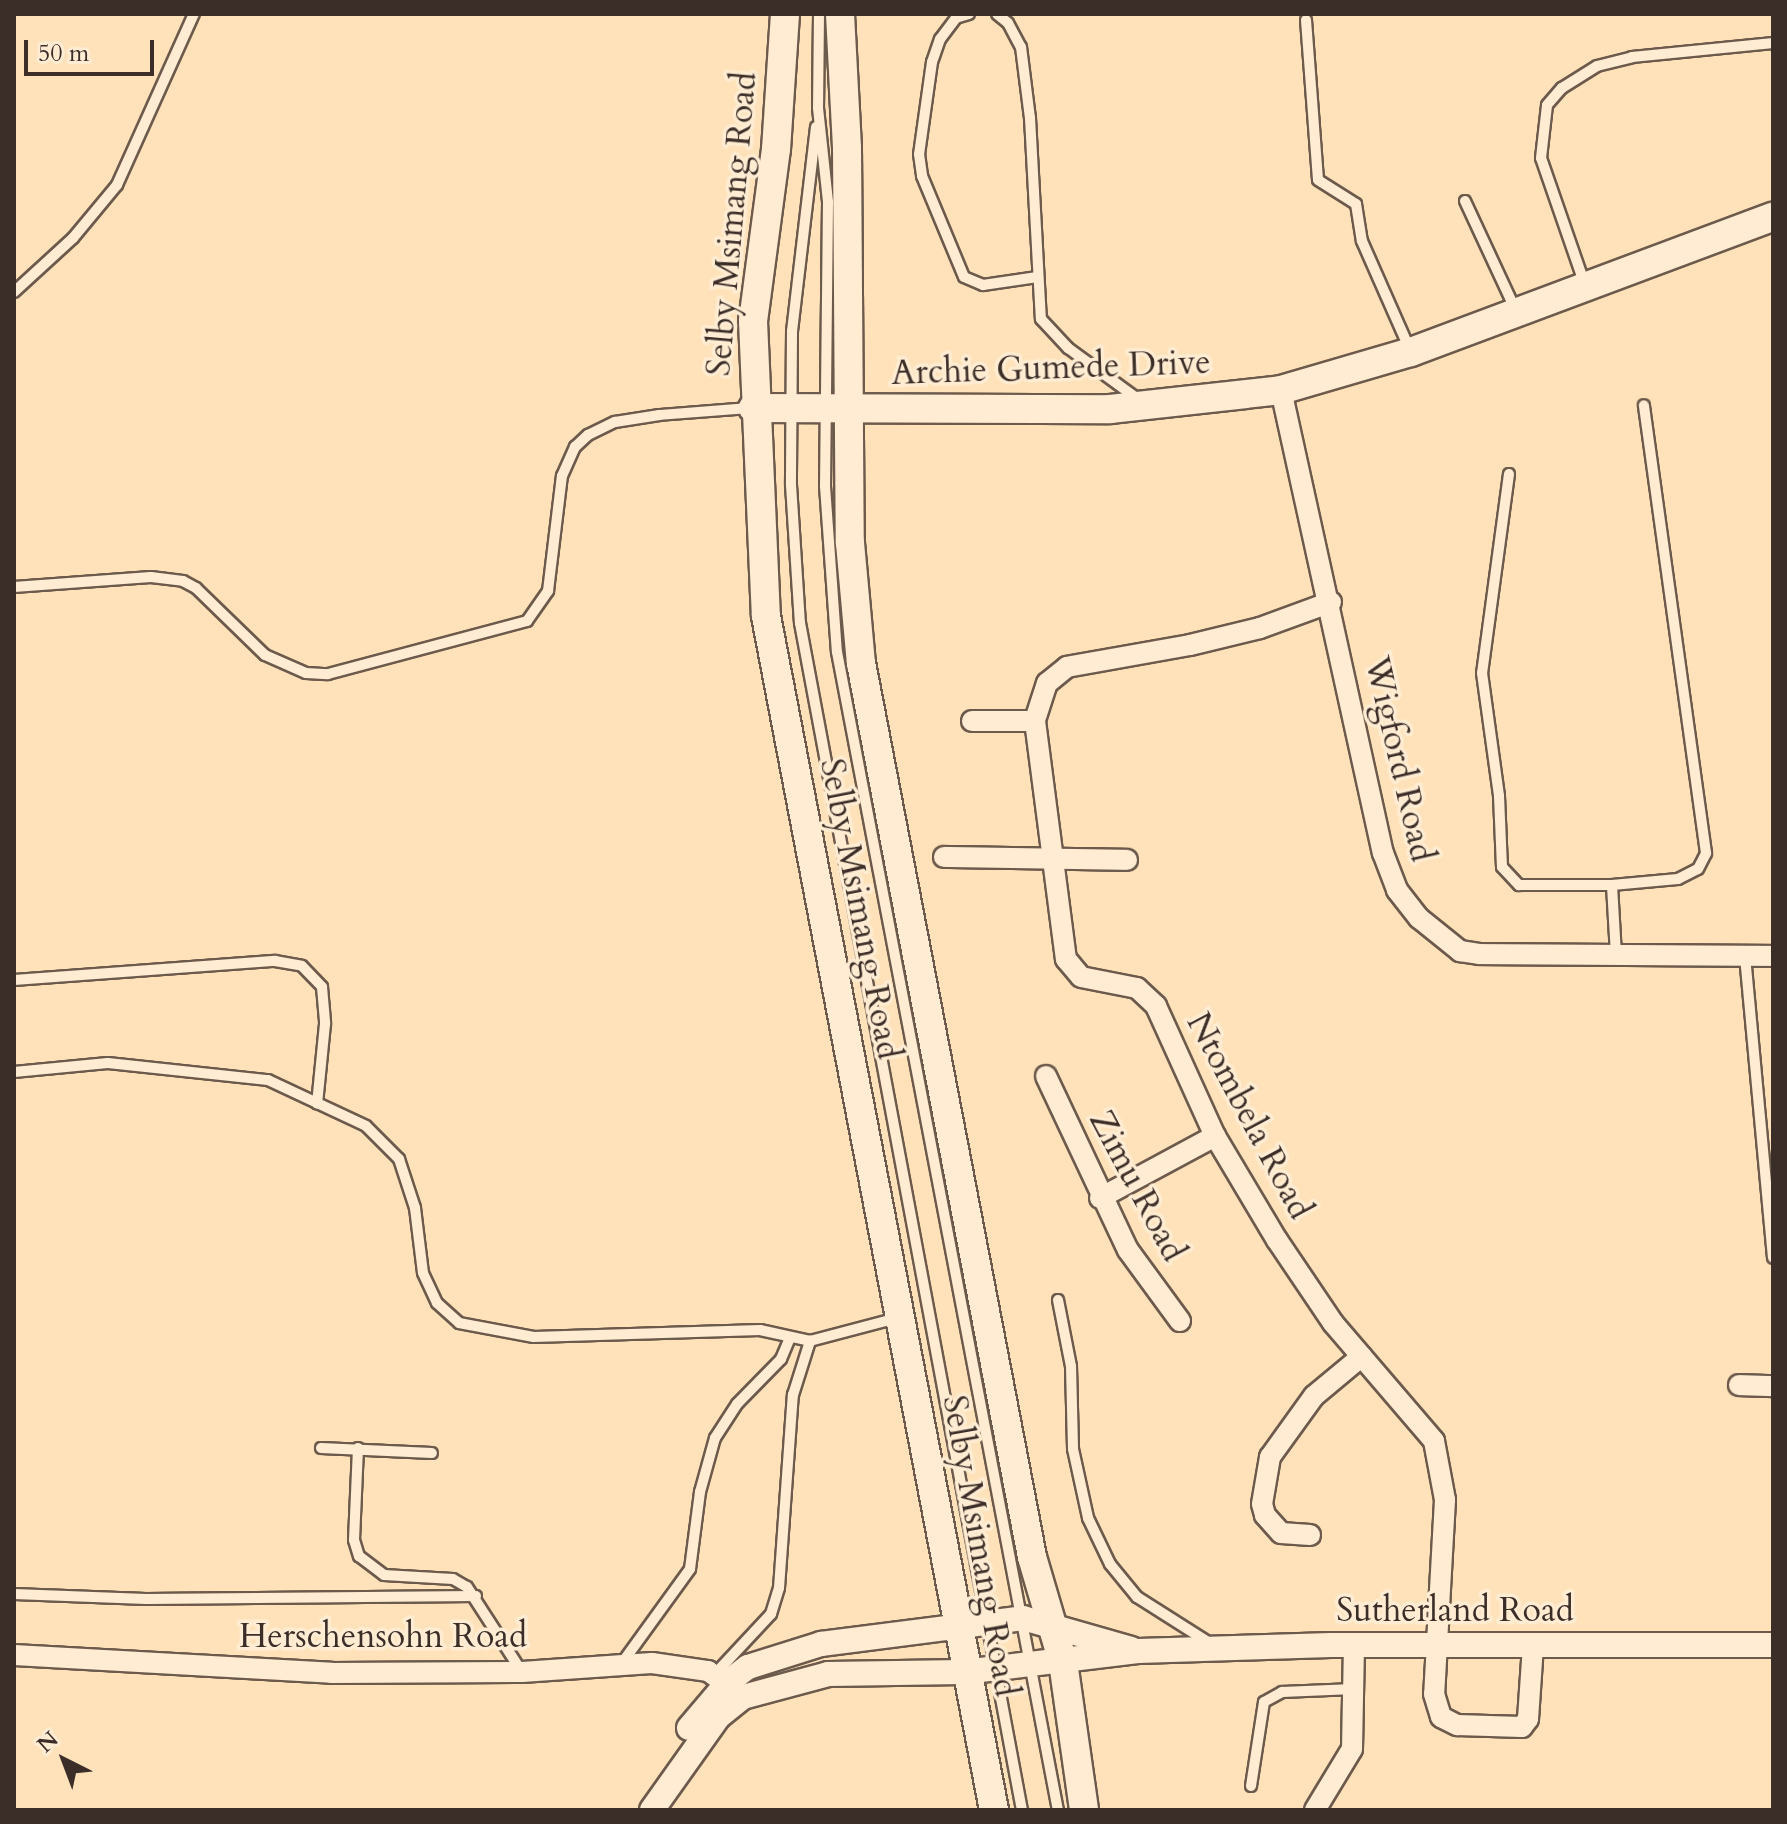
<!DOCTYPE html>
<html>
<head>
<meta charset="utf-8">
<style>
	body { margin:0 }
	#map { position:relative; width:1787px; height:1824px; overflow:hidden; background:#ffe2b9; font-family:Cardo,serif }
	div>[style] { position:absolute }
	.roads { filter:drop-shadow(2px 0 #6c5a4c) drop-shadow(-2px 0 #6c5a4c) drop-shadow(0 2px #6c5a4c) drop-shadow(0 -2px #6c5a4c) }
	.service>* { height:10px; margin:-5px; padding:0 5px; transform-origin:5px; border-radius:5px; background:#ffecd2 }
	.minor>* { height:20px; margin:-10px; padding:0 10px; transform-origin:10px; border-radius:10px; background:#ffecd2 }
	.tertiary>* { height:24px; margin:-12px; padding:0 12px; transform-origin:12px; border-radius:12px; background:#ffecd2 }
	.secondary>* { height:28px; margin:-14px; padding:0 14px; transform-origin:14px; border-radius:14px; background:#ffecd2 }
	span { translate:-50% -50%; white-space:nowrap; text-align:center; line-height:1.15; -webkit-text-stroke:7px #ffecd2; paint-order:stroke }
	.street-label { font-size:34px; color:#3b2d28 }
	.frame { position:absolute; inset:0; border:16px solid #3b2d28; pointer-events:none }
	.north { position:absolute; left:24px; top:1720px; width:80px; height:80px; -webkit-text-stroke:6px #ffecd2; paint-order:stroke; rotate:318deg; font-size:22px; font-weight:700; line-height:32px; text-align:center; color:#3b2d28 }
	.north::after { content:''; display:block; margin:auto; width:28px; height:36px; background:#3b2d28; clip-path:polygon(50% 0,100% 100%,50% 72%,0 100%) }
	.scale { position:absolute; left:24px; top:40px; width:130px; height:36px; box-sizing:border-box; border:4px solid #3b2d28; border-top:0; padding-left:10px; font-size:24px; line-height:28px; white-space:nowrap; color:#3b2d28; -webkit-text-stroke:6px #ffecd2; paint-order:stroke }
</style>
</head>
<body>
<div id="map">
	<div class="roads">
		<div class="service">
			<div style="left:819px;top:14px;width:94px;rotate:90.6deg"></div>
			<div style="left:818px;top:108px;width:95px;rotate:83.9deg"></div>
			<div style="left:828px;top:202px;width:284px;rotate:90.6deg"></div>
			<div style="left:825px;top:486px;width:166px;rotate:85.9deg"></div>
			<div style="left:837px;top:652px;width:1179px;rotate:79.2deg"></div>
			<div style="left:969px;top:14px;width:14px;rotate:163deg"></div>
			<div style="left:956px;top:18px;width:26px;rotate:127deg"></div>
			<div style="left:940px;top:39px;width:24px;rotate:109deg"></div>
			<div style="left:932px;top:62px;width:93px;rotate:98deg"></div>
			<div style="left:919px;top:154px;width:22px;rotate:82deg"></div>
			<div style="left:922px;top:176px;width:109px;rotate:67.4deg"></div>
			<div style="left:964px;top:277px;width:21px;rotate:23deg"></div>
			<div style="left:983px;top:285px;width:55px;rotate:-8.4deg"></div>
			<div style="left:997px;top:14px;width:14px;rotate:39deg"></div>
			<div style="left:1008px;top:23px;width:27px;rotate:62deg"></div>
			<div style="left:1021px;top:47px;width:72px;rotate:82.8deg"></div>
			<div style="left:1030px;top:118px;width:201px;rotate:86.9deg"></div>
			<div style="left:1041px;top:319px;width:40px;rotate:47deg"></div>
			<div style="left:1068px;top:348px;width:87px;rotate:36.1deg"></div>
			<div style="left:1306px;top:20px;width:160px;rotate:85.7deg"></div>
			<div style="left:1318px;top:180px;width:45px;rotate:32.3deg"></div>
			<div style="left:1356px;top:204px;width:37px;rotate:81deg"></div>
			<div style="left:1362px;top:241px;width:119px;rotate:66.2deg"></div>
			<div style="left:816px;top:127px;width:205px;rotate:96.7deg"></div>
			<div style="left:792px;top:331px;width:154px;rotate:90.4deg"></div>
			<div style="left:791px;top:485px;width:138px;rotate:86.3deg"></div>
			<div style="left:800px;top:623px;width:1208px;rotate:79.41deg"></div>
			<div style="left:1465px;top:201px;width:121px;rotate:65.1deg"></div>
			<div style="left:1585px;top:285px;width:134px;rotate:-109.1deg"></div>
			<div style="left:1541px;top:158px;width:53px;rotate:-83.5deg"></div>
			<div style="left:1547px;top:105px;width:23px;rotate:-49deg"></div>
			<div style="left:1562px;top:88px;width:41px;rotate:-32.2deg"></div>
			<div style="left:1597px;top:66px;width:36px;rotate:-14deg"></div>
			<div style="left:1632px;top:57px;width:142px;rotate:-5.7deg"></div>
			<div style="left:14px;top:292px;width:80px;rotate:-42.5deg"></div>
			<div style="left:73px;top:238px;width:69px;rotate:-50.3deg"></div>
			<div style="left:117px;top:185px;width:188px;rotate:-65.8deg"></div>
			<div style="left:1509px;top:474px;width:201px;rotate:97.7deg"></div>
			<div style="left:1482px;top:673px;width:124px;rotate:82.1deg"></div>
			<div style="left:1499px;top:796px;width:71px;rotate:87.6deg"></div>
			<div style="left:1502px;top:867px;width:25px;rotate:47deg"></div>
			<div style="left:1519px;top:885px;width:93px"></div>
			<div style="left:14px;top:587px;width:137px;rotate:-4.2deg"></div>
			<div style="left:151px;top:577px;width:32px;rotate:7deg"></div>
			<div style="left:183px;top:581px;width:15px;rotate:28deg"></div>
			<div style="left:196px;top:588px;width:96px;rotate:44.2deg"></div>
			<div style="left:265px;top:655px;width:45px;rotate:23.7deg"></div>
			<div style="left:306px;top:673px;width:22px;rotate:3deg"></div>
			<div style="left:328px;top:674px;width:206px;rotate:-14.9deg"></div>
			<div style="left:527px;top:621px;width:37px;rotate:-55deg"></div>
			<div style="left:548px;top:591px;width:116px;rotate:-83.1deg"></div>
			<div style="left:562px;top:476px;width:32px;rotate:-66deg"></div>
			<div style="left:575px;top:447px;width:18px;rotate:-43deg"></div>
			<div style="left:588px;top:435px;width:30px;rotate:-26deg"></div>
			<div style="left:615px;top:422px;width:45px;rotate:-9deg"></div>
			<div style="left:659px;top:415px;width:92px;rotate:-4.4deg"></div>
			<div style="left:1616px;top:955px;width:70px;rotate:-93.3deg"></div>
			<div style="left:1612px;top:885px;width:66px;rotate:-5.2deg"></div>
			<div style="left:1678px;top:879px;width:22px;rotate:-27deg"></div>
			<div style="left:1698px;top:869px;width:18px;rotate:-63deg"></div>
			<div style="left:1706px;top:853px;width:452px;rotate:-97.9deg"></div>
			<div style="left:1745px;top:956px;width:303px;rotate:84.7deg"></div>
			<div style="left:14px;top:980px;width:262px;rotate:-4.2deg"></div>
			<div style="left:275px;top:961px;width:27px;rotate:10deg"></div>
			<div style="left:302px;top:966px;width:29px;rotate:46deg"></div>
			<div style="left:322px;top:987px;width:37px;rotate:85deg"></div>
			<div style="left:325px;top:1024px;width:80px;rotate:95.7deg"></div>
			<div style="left:14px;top:1072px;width:94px;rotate:-5.5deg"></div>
			<div style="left:108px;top:1063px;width:161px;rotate:6.1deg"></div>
			<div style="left:268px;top:1080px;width:108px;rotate:25.1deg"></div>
			<div style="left:366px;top:1126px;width:47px;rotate:45deg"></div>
			<div style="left:399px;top:1159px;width:52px;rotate:71.9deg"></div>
			<div style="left:415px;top:1208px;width:65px;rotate:83deg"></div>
			<div style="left:423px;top:1273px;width:33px;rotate:65deg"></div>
			<div style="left:437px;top:1303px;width:30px;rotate:42deg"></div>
			<div style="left:459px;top:1323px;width:76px;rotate:10.6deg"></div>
			<div style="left:534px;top:1337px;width:226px;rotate:-1.8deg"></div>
			<div style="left:760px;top:1330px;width:51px;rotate:12.4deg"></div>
			<div style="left:1058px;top:1300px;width:67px;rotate:78.9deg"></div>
			<div style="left:1071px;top:1366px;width:83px;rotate:88.6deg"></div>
			<div style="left:1073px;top:1449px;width:71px;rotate:77.7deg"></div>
			<div style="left:1088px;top:1518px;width:51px;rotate:64.4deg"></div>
			<div style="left:1110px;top:1564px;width:43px;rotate:50.7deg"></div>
			<div style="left:1137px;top:1597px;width:88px;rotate:32.4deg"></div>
			<div style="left:321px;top:1448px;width:111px;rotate:2.6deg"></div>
			<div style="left:358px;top:1448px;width:92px;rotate:92.5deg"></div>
			<div style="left:354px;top:1540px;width:17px;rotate:73deg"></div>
			<div style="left:359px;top:1556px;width:31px;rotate:37deg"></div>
			<div style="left:384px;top:1575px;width:69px;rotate:3.3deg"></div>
			<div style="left:453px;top:1579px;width:16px;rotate:30deg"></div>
			<div style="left:467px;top:1587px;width:101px;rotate:57.1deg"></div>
			<div style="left:14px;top:1594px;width:132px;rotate:2.2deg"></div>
			<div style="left:146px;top:1599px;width:330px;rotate:-0.5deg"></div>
			<div style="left:622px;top:1663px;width:116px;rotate:-54.1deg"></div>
			<div style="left:690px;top:1569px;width:78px;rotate:-82.6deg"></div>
			<div style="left:700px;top:1492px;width:56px;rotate:-74.5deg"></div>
			<div style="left:715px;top:1438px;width:40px;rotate:-57.1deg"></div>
			<div style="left:737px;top:1404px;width:63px;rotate:-45.6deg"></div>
			<div style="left:781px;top:1359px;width:21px;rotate:-67deg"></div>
			<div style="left:715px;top:1674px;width:82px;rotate:-47deg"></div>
			<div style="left:771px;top:1614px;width:27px;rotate:-73deg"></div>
			<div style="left:779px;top:1588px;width:194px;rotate:-85.9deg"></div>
			<div style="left:793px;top:1395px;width:57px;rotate:-72.5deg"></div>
			<div style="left:810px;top:1341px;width:90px;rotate:-14.8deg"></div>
			<div style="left:1251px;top:1786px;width:85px;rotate:-81.2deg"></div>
			<div style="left:1264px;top:1702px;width:21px;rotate:-29deg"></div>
			<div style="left:1282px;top:1692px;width:72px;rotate:-2.4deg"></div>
		</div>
		<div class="minor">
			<div style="left:1281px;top:390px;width:474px;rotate:77.6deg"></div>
			<div style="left:1383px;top:853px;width:40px;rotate:69deg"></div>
			<div style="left:1397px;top:890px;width:36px;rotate:52deg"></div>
			<div style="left:1419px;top:918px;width:53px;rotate:38.8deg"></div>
			<div style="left:1460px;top:951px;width:19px;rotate:9deg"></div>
			<div style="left:1479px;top:954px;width:294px;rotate:0.4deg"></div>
			<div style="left:1331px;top:602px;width:76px;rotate:159.9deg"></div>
			<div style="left:1260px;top:628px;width:72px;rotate:166.3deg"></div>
			<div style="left:1190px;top:645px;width:125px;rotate:169.9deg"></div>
			<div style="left:1067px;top:667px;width:26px;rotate:141deg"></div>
			<div style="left:1047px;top:683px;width:40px;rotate:108deg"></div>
			<div style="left:1035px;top:721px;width:240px;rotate:82.6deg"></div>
			<div style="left:1066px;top:959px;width:23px;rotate:50deg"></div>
			<div style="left:1081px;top:977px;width:57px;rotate:11.1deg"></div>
			<div style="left:1137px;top:988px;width:26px;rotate:43deg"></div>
			<div style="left:1156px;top:1006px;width:143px;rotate:65.6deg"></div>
			<div style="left:1215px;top:1136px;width:121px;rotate:59.2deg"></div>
			<div style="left:1277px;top:1240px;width:100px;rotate:56deg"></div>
			<div style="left:1333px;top:1323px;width:155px;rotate:49.4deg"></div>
			<div style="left:1434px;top:1441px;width:60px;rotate:79.4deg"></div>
			<div style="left:1445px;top:1500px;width:194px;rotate:93.2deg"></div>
			<div style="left:1434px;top:1694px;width:24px;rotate:73deg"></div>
			<div style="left:1441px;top:1717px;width:18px;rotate:27deg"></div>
			<div style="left:1457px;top:1725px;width:65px;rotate:1.8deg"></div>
			<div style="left:1522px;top:1727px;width:10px;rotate:-53deg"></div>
			<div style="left:1528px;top:1719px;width:74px;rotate:-86.1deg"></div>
			<div style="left:972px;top:721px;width:63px"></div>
			<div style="left:944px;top:857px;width:183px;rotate:0.9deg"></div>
			<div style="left:1046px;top:1076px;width:192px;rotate:64.8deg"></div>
			<div style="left:1128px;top:1250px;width:88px;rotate:53.8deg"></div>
			<div style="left:1100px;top:1198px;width:131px;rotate:-28.3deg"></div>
			<div style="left:1739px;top:1385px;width:34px;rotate:2deg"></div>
			<div style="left:1310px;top:1535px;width:29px;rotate:-176deg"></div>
			<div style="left:1281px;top:1533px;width:24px;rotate:-132deg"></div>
			<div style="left:1265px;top:1515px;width:11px;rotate:-105deg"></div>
			<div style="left:1262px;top:1504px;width:48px;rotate:-80.3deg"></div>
			<div style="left:1270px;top:1457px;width:75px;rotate:-54.2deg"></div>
			<div style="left:1314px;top:1396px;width:62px;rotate:-39.8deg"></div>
			<div style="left:14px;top:1655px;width:318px;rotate:3.2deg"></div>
			<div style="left:331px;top:1673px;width:191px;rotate:-0.3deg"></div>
			<div style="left:522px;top:1672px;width:130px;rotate:-4deg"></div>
			<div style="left:652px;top:1663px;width:57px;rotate:8.1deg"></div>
			<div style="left:708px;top:1671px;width:36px;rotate:36deg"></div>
			<div style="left:1315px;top:1810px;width:71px;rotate:-58.8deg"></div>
			<div style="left:1352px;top:1749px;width:103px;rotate:-88.9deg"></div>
		</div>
		<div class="tertiary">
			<div style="left:689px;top:1728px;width:60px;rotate:-49.7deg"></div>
			<div style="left:728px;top:1682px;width:25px;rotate:-37deg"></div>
			<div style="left:748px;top:1667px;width:77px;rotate:-17.5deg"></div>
			<div style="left:821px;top:1644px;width:204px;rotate:-7.3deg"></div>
			<div style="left:1023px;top:1618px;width:112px;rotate:16deg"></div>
			<div style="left:652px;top:1810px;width:114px;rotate:-54.6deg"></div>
			<div style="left:718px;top:1717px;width:32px;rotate:-39deg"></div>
			<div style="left:743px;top:1697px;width:88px;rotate:-15.1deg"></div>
			<div style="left:828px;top:1674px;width:136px;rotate:-0.8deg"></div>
			<div style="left:964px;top:1672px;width:175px;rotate:-6.9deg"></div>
			<div style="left:1138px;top:1651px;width:193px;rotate:-1.8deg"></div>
			<div style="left:1331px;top:1645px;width:442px"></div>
		</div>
		<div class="secondary">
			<div style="left:785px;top:14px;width:135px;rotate:93.8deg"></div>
			<div style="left:776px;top:149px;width:174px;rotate:97.6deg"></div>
			<div style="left:753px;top:321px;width:295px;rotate:87.5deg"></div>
			<div style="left:766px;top:616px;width:1216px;rotate:79.19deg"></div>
			<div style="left:840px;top:14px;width:134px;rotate:87deg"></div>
			<div style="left:847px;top:148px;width:395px;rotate:89.6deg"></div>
			<div style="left:850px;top:543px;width:121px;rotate:84.8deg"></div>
			<div style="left:861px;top:663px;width:910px;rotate:79.17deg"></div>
			<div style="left:1032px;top:1557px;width:109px;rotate:73.6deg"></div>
			<div style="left:1063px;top:1662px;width:149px;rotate:81.9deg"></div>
			<div style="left:753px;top:408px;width:357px;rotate:0.2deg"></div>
			<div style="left:1110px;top:409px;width:172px;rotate:-6.3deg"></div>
			<div style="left:1281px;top:390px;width:135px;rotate:-16.3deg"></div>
			<div style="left:1411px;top:352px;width:386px;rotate:-20.5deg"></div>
		</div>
	</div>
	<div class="street-label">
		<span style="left:732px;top:224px;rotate:-85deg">Selby Msimang Road</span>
		<span style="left:1051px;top:368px;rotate:-2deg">Archie Gumede Drive</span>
		<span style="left:1399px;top:759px;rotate:77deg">Wigford Road</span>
		<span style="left:860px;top:909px;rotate:79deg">Selby Msimang Road</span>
		<span style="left:1249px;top:1116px;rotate:62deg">Ntombela Road</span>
		<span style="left:1137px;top:1186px;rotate:62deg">Zimu Road</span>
		<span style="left:980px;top:1546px;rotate:80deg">Selby Msimang Road</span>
		<span style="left:1455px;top:1611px">Sutherland Road</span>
		<span style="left:383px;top:1637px">Herschensohn Road</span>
	</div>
	<div class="frame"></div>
	<div class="north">N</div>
	<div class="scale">50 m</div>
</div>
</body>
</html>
